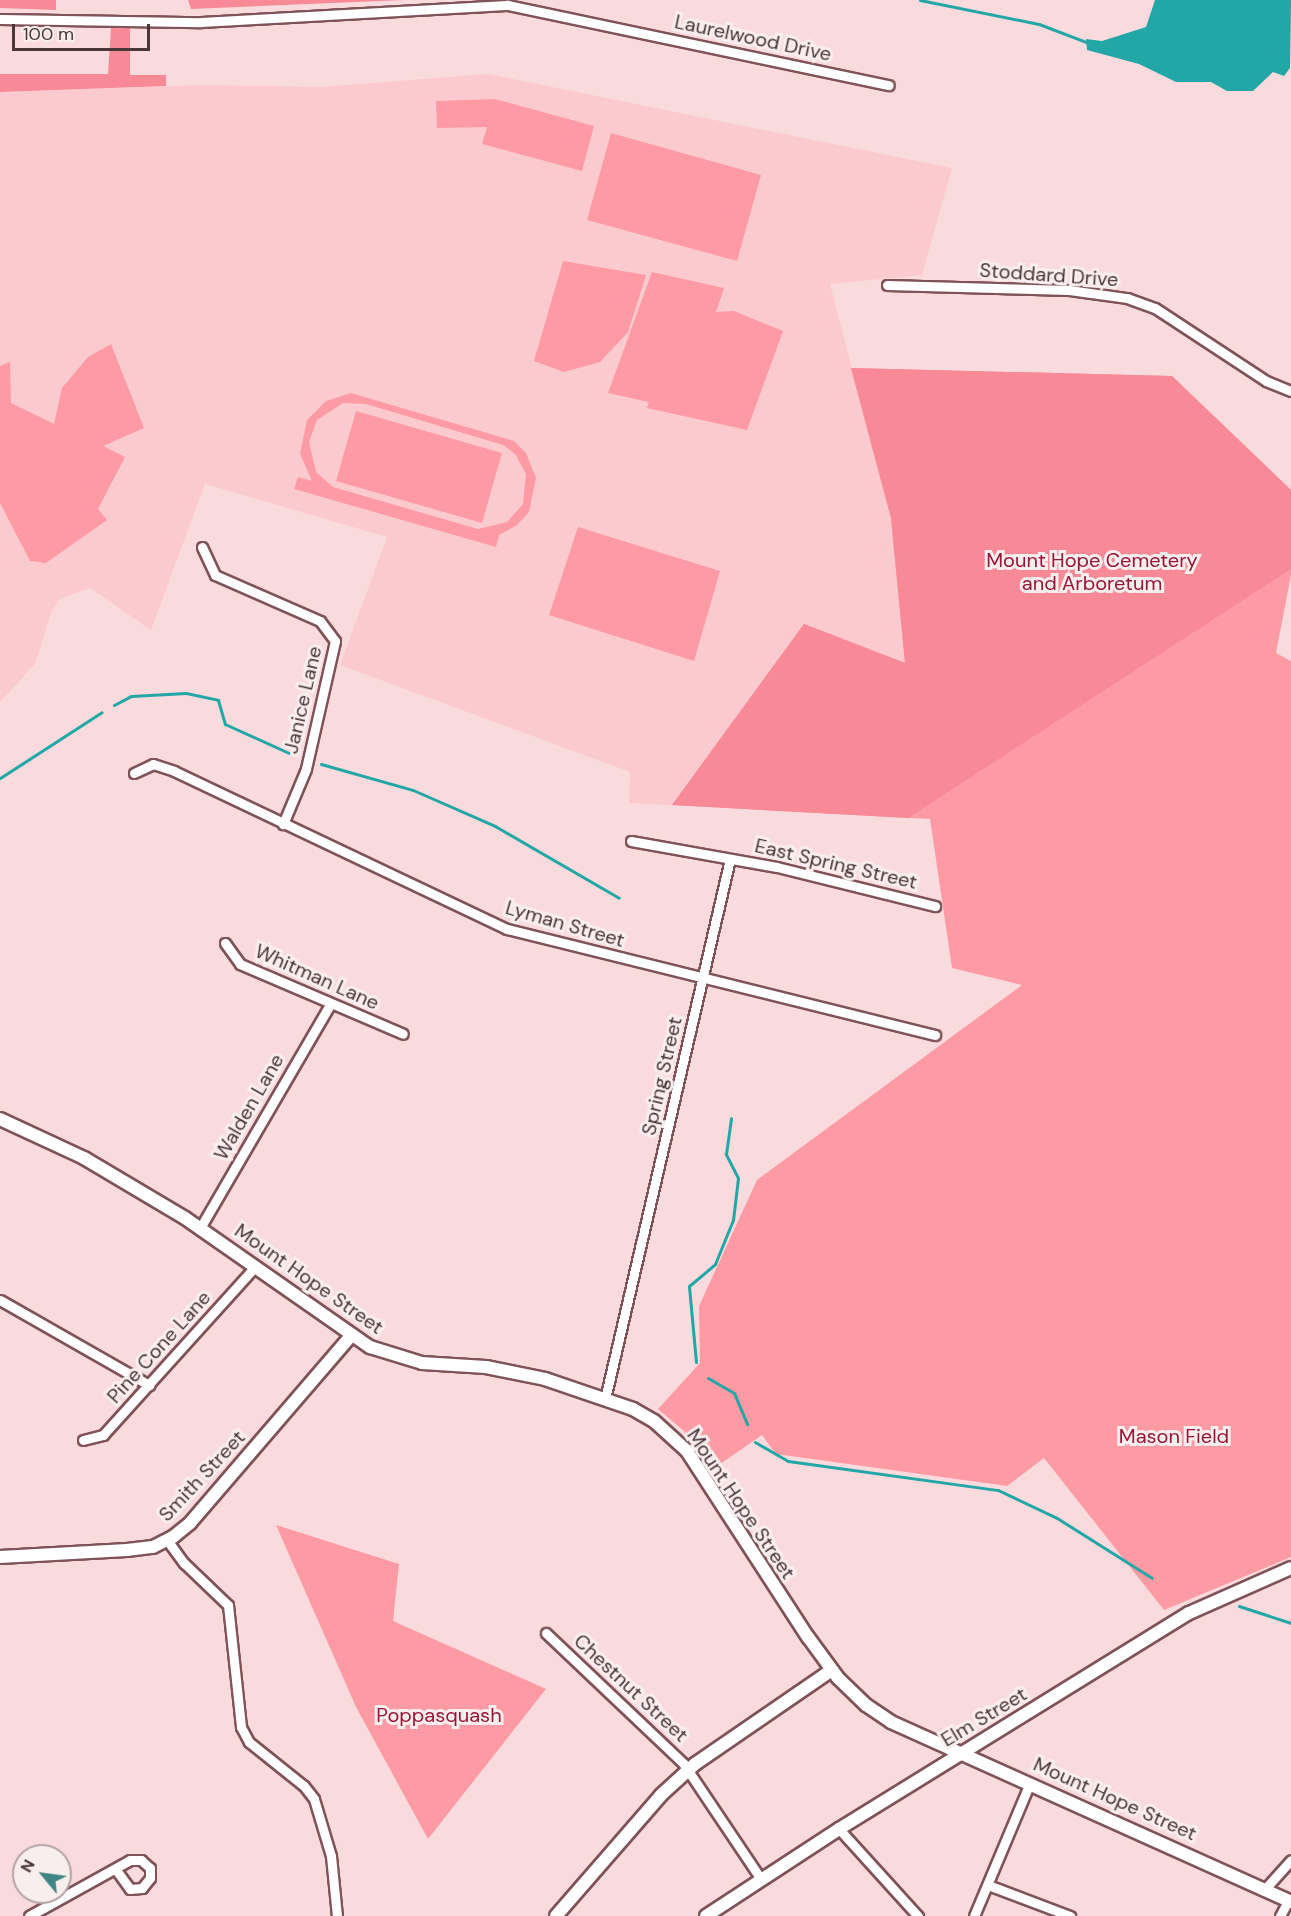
<!DOCTYPE html>
<html>
<head>
<meta charset="utf-8">
<style>
	body { margin:0 }
	#map { position:relative; width:1291px; height:1916px; overflow:hidden; background:#fadbdd; font-family:"DM Sans",sans-serif }
	div>[style] { position:absolute }
	.built>* { inset:0; background:#fbcace }
	.green>* { inset:0; background:#fe9aa4 }
	.forest>* { inset:0; background:#f78a96 }
	.water>* { inset:0; background:#22a7a6 }
	.stream>* { height:3px; margin:-1.5px; padding:0 1.5px; transform-origin:1.5px; border-radius:1.5px; background:#22a7a6 }
	.roads { filter:drop-shadow(2px 0 #7f5357) drop-shadow(-2px 0 #7f5357) drop-shadow(0 2px #7f5357) drop-shadow(0 -2px #7f5357) }
	.street>* { height:9px; margin:-4.5px; padding:0 4.5px; transform-origin:4.5px; border-radius:4.5px; background:#fff }
	.secondary>* { height:12px; margin:-6px; padding:0 6px; transform-origin:6px; border-radius:6px; background:#fff }
	span { translate:-50% -50%; white-space:nowrap; text-align:center; line-height:1.15; -webkit-text-stroke:6px #f9eeee; paint-order:stroke }
	.street-label { font-size:20px; color:#4a3637 }
	.park-label { font-size:20px; color:#981537 }
	.north { position:absolute; left:12px; top:1844px; width:60px; height:60px; box-sizing:border-box; background:#f9eeee; border:2px solid #b3a4a5; border-radius:50%; rotate:299deg; font-size:16px; font-weight:700; line-height:24px; text-align:center; color:#4a3637 }
	.north::after { content:''; display:block; margin:auto; width:21px; height:27px; background:#3e8684; clip-path:polygon(50% 0,100% 100%,50% 72%,0 100%) }
	.scale { position:absolute; left:12px; top:24px; width:138px; height:27px; box-sizing:border-box; border:3px solid #4a3637; border-top:0; padding-left:8px; font-size:18px; line-height:21px; white-space:nowrap; color:#4a3637; -webkit-text-stroke:4px #f9eeee; paint-order:stroke }
</style>
</head>
<body>
<div id="map">
	<div class="built">
		<div style="clip-path:polygon(488px 74px,952px 168px,922px 275px,830px 284px,891px 518px,906px 664px,804px 625px,672px 805px,629px 803px,630px 772px,340px 665px,387px 537px,205px 484px,151px 630px,90px 588px,60px 599px,52px 610px,35px 664px,0 702px,0 92px,203px 85px,321px 87px)"></div>
	</div>
	<div class="green">
		<div style="clip-path:polygon(495px 99px,594px 126px,582px 171px,482px 144px,487px 127px,437px 128px,436px 101px)"></div>
		<div style="clip-path:polygon(611px 133px,761px 175px,737px 261px,587px 220px)"></div>
		<div style="clip-path:polygon(563px 261px,646px 275px,628px 332px,600px 362px,564px 372px,534px 361px)"></div>
		<div style="clip-path:polygon(652px 272px,724px 288px,716px 312px,734px 311px,783px 331px,747px 430px,647px 408px,649px 402px,608px 393px)"></div>
		<div style="clip-path:polygon(111px 344px,144px 428px,103px 446px,125px 457px,98px 509px,107px 520px,46px 563px,30px 561px,0 503px,0 366px,10px 362px,11px 403px,54px 424px,62px 388px,88px 357px)"></div>
		<div style="clip-path:polygon(851px 368px,1172px 376px,1291px 490px,1291px 575px,1276px 653px,1291px 661px,1291px 1557px,1164px 1610px,1044px 1458px,1007px 1486px,776px 1454px,762px 1435px,710px 1471px,684px 1431px,658px 1409px,700px 1363px,699px 1306px,757px 1180px,1022px 985px,952px 968px,930px 819px,672px 805px,804px 624px,905px 663px,891px 518px)"></div>
		<div style="clip-path:polygon(evenodd,351px 393px,514px 441px,526px 453px,536px 478px,529px 512px,517px 525px,499px 535px,496px 547px,294px 489px,298px 477px,312px 481px,300px 454px,307px 420px,326px 401px,351px 393px,343px 403px,366px 404px,503px 445px,515px 454px,526px 474px,523px 504px,507px 522px,478px 529px,333px 487px,316px 472px,309px 442px,317px 420px,343px 403px)"></div>
		<div style="clip-path:polygon(356px 411px,502px 453px,482px 523px,336px 481px)"></div>
		<div style="clip-path:polygon(578px 527px,720px 571px,694px 661px,549px 615px)"></div>
		<div style="clip-path:polygon(276px 1525px,399px 1564px,393px 1621px,546px 1689px,428px 1839px,356px 1707px)"></div>
	</div>
	<div class="forest">
		<div style="clip-path:polygon(0 0,56px 0,56px 10px,0 8px)"></div>
		<div style="clip-path:polygon(188px 0,404px 0,191px 9px)"></div>
		<div style="clip-path:polygon(111px 28px,130px 28px,130px 75px,166px 75px,166px 86px,0 92px,0 74px,108px 74px)"></div>
		<div style="clip-path:polygon(851px 368px,1172px 376px,1291px 490px,1291px 569px,908px 818px,672px 805px,804px 624px,905px 663px,891px 518px)"></div>
	</div>
	<div class="water">
		<div style="clip-path:polygon(1155px 0,1291px 0,1290px 68px,1284px 76px,1273px 72px,1253px 91px,1227px 91px,1211px 82px,1176px 82px,1139px 64px,1087px 50px,1086px 39px,1102px 41px,1146px 27px)"></div>
	</div>
	<div class="stream">
		<div style="left:920px;top:0;width:121px;rotate:11.4deg"></div>
		<div style="left:1039px;top:24px;width:50px;rotate:21deg"></div>
		<div style="left:114px;top:705px;width:19px;rotate:-28deg"></div>
		<div style="left:131px;top:696px;width:55px;rotate:-3.1deg"></div>
		<div style="left:186px;top:693px;width:33px;rotate:12deg"></div>
		<div style="left:218px;top:700px;width:25px;rotate:74deg"></div>
		<div style="left:225px;top:724px;width:72px;rotate:24.4deg"></div>
		<div style="left:321px;top:764px;width:96px;rotate:15.8deg"></div>
		<div style="left:413px;top:790px;width:90px;rotate:23.7deg"></div>
		<div style="left:495px;top:826px;width:143px;rotate:30.1deg"></div>
		<div style="left:0;top:778px;width:121px;rotate:-32.9deg"></div>
		<div style="left:696px;top:1362px;width:76px;rotate:-95.3deg"></div>
		<div style="left:689px;top:1286px;width:34px;rotate:-40deg"></div>
		<div style="left:715px;top:1264px;width:48px;rotate:-67.8deg"></div>
		<div style="left:733px;top:1220px;width:42px;rotate:-83.2deg"></div>
		<div style="left:738px;top:1178px;width:27px;rotate:-117deg"></div>
		<div style="left:726px;top:1154px;width:36px;rotate:-82deg"></div>
		<div style="left:708px;top:1378px;width:30px;rotate:30deg"></div>
		<div style="left:734px;top:1393px;width:34px;rotate:67deg"></div>
		<div style="left:755px;top:1442px;width:38px;rotate:30deg"></div>
		<div style="left:788px;top:1461px;width:212px;rotate:7.9deg"></div>
		<div style="left:998px;top:1490px;width:65px;rotate:25.4deg"></div>
		<div style="left:1057px;top:1518px;width:112px;rotate:32.3deg"></div>
		<div style="left:1239px;top:1606px;width:55px;rotate:18.1deg"></div>
	</div>
	<div class="roads">
		<div class="street">
			<div style="left:0;top:19px;width:201px;rotate:0.9deg"></div>
			<div style="left:201px;top:22px;width:307px;rotate:-3.2deg"></div>
			<div style="left:508px;top:5px;width:389px;rotate:11.9deg"></div>
			<div style="left:887px;top:285px;width:182px;rotate:1.6deg"></div>
			<div style="left:1069px;top:290px;width:59px;rotate:7.9deg"></div>
			<div style="left:1127px;top:298px;width:30px;rotate:20deg"></div>
			<div style="left:1155px;top:308px;width:133px;rotate:33.3deg"></div>
			<div style="left:1266px;top:381px;width:27px;rotate:22deg"></div>
			<div style="left:202px;top:547px;width:31px;rotate:65deg"></div>
			<div style="left:215px;top:575px;width:115px;rotate:23.7deg"></div>
			<div style="left:320px;top:621px;width:25px;rotate:53deg"></div>
			<div style="left:335px;top:641px;width:131px;rotate:102.8deg"></div>
			<div style="left:306px;top:769px;width:60px;rotate:112.7deg"></div>
			<div style="left:134px;top:773px;width:21px;rotate:-25deg"></div>
			<div style="left:153px;top:764px;width:22px;rotate:18deg"></div>
			<div style="left:174px;top:771px;width:369px;rotate:25.4deg"></div>
			<div style="left:507px;top:929px;width:441px;rotate:13.9deg"></div>
			<div style="left:631px;top:841px;width:148px;rotate:10.1deg"></div>
			<div style="left:777px;top:867px;width:163px;rotate:13.9deg"></div>
			<div style="left:225px;top:943px;width:26px;rotate:54deg"></div>
			<div style="left:240px;top:964px;width:177px;rotate:23.2deg"></div>
			<div style="left:200px;top:1228px;width:258px;rotate:-59.8deg"></div>
			<div style="left:0;top:1300px;width:172px;rotate:29.7deg"></div>
			<div style="left:605px;top:1399px;width:554px;rotate:-76.97deg"></div>
			<div style="left:83px;top:1440px;width:21px;rotate:-14deg"></div>
			<div style="left:103px;top:1435px;width:227px;rotate:-47.9deg"></div>
			<div style="left:167px;top:1540px;width:29px;rotate:54deg"></div>
			<div style="left:184px;top:1563px;width:61px;rotate:43.7deg"></div>
			<div style="left:228px;top:1605px;width:123px;rotate:83.9deg"></div>
			<div style="left:241px;top:1727px;width:17px;rotate:62deg"></div>
			<div style="left:249px;top:1742px;width:70px;rotate:38.7deg"></div>
			<div style="left:304px;top:1786px;width:16px;rotate:52deg"></div>
			<div style="left:314px;top:1799px;width:59px;rotate:73.4deg"></div>
			<div style="left:331px;top:1856px;width:60px;rotate:84.3deg"></div>
			<div style="left:546px;top:1633px;width:189px;rotate:43.5deg"></div>
			<div style="left:683px;top:1763px;width:140px;rotate:56.1deg"></div>
			<div style="left:839px;top:1829px;width:118px;rotate:47.8deg"></div>
			<div style="left:988px;top:1885px;width:88px;rotate:20.7deg"></div>
			<div style="left:1264px;top:1890px;width:40px;rotate:-48deg"></div>
			<div style="left:29px;top:1916px;width:115px;rotate:-29deg"></div>
			<div style="left:130px;top:1860px;width:11px"></div>
			<div style="left:141px;top:1860px;width:12px;rotate:42deg"></div>
			<div style="left:150px;top:1868px;width:10px;rotate:90deg"></div>
			<div style="left:150px;top:1878px;width:13px;rotate:129deg"></div>
			<div style="left:142px;top:1888px;width:12px;rotate:175deg"></div>
			<div style="left:130px;top:1889px;width:24px;rotate:-126deg"></div>
			<div style="left:974px;top:1916px;width:144px;rotate:-67.2deg"></div>
			<div style="left:1280px;top:1916px;width:17px;rotate:-62deg"></div>
		</div>
		<div class="secondary">
			<div style="left:0;top:1119px;width:93px;rotate:24.9deg"></div>
			<div style="left:84px;top:1158px;width:117px;rotate:30.7deg"></div>
			<div style="left:185px;top:1218px;width:226px;rotate:34.9deg"></div>
			<div style="left:370px;top:1347px;width:54px;rotate:17.1deg"></div>
			<div style="left:422px;top:1363px;width:64px;rotate:3.6deg"></div>
			<div style="left:486px;top:1367px;width:60px;rotate:11.5deg"></div>
			<div style="left:545px;top:1379px;width:93px;rotate:18.8deg"></div>
			<div style="left:633px;top:1409px;width:24px;rotate:30deg"></div>
			<div style="left:654px;top:1421px;width:45px;rotate:42.3deg"></div>
			<div style="left:687px;top:1451px;width:222px;rotate:57deg"></div>
			<div style="left:808px;top:1637px;width:51px;rotate:53.8deg"></div>
			<div style="left:838px;top:1678px;width:39px;rotate:44deg"></div>
			<div style="left:866px;top:1705px;width:30px;rotate:34deg"></div>
			<div style="left:891px;top:1722px;width:439px;rotate:24.2deg"></div>
			<div style="left:0;top:1557px;width:127px;rotate:-3.2deg"></div>
			<div style="left:127px;top:1550px;width:26px;rotate:-7deg"></div>
			<div style="left:153px;top:1547px;width:22px;rotate:-27deg"></div>
			<div style="left:173px;top:1537px;width:22px;rotate:-39deg"></div>
			<div style="left:190px;top:1523px;width:247px;rotate:-49.3deg"></div>
			<div style="left:556px;top:1916px;width:160px;rotate:-49deg"></div>
			<div style="left:661px;top:1795px;width:46px;rotate:-42.4deg"></div>
			<div style="left:695px;top:1764px;width:166px;rotate:-34.5deg"></div>
			<div style="left:706px;top:1916px;width:159px;rotate:-33.2deg"></div>
			<div style="left:839px;top:1829px;width:411px;rotate:-31.7deg"></div>
			<div style="left:1189px;top:1613px;width:111px;rotate:-23.8deg"></div>
		</div>
	</div>
	<div class="street-label">
		<span style="left:753px;top:38px;rotate:12deg">Laurelwood Drive</span>
		<span style="left:1049px;top:275px;rotate:4deg">Stoddard Drive</span>
		<span style="left:303px;top:700px;rotate:-77deg">Janice Lane</span>
		<span style="left:836px;top:864px;rotate:13deg">East Spring Street</span>
		<span style="left:565px;top:924px;rotate:16deg">Lyman Street</span>
		<span style="left:317px;top:977px;rotate:24deg">Whitman Lane</span>
		<span style="left:662px;top:1076px;rotate:-77deg">Spring Street</span>
		<span style="left:249px;top:1107px;rotate:-60deg">Walden Lane</span>
		<span style="left:309px;top:1279px;rotate:35deg">Mount Hope Street</span>
		<span style="left:159px;top:1347px;rotate:-48deg">Pine Cone Lane</span>
		<span style="left:202px;top:1476px;rotate:-47deg">Smith Street</span>
		<span style="left:741px;top:1504px;rotate:56deg">Mount Hope Street</span>
		<span style="left:631px;top:1688px;rotate:43deg">Chestnut Street</span>
		<span style="left:984px;top:1717px;rotate:-31deg">Elm Street</span>
		<span style="left:1115px;top:1799px;rotate:24deg">Mount Hope Street</span>
	</div>
	<div class="park-label">
		<span style="left:1092px;top:572px">Mount Hope Cemetery<br>and Arboretum</span>
		<span style="left:1174px;top:1436px">Mason Field</span>
		<span style="left:439px;top:1715px">Poppasquash</span>
	</div>
	<div class="north">N</div>
	<div class="scale">100 m</div>
</div>
</body>
</html>
